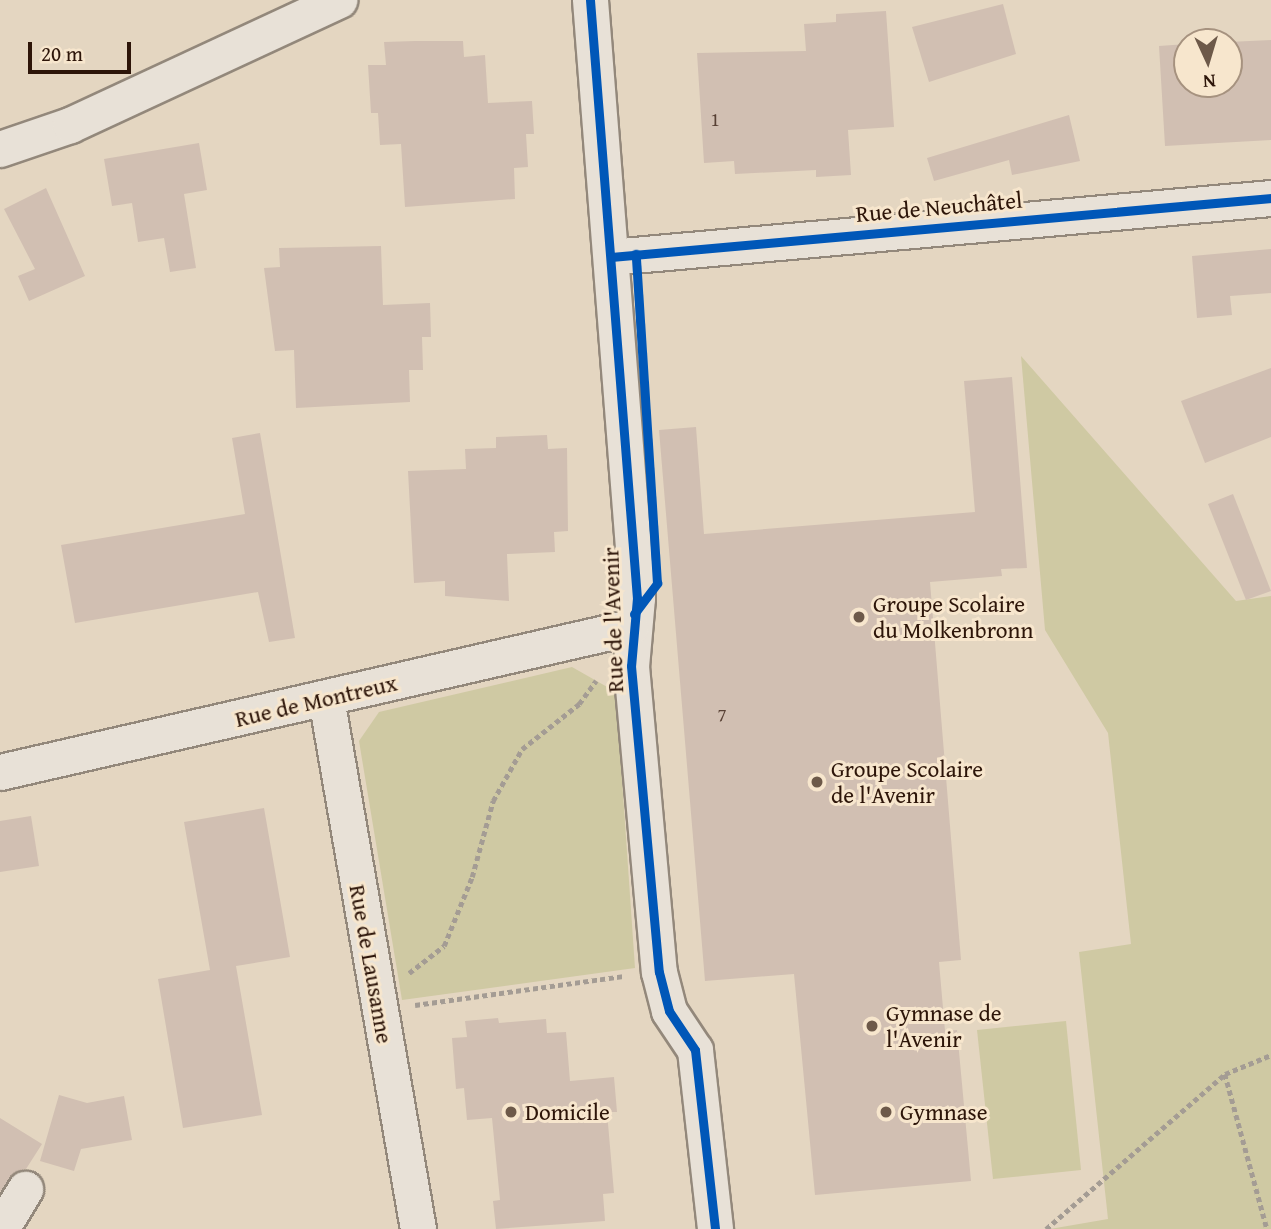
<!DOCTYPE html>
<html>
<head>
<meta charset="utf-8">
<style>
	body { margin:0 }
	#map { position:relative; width:1271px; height:1229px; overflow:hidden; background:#e4d6c1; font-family:"Gentium Book Plus",serif }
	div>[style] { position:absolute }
	.green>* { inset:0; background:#cfc9a3 }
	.building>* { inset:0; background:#d1bfb2 }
	.path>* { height:4.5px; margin-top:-2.25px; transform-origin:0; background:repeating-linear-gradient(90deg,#a49c94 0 5px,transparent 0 8.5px) }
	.roads { filter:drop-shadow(2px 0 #93887b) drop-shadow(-2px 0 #93887b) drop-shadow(0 2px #93887b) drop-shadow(0 -2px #93887b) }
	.minor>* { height:35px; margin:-17.5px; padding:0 17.5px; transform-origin:17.5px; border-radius:17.5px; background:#e8e1d7 }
	.cycleway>* { height:9px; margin:-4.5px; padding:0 4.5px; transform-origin:4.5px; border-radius:4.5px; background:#0057b8 }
	.dots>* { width:19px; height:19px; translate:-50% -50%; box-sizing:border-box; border:4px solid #f7e6cd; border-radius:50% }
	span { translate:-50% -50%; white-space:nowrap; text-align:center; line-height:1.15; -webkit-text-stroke:6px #f7e6cd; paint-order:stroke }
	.number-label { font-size:19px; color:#584135 }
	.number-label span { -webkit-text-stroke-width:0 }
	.street-label { font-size:23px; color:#2d1509 }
	.poi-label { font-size:23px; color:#2d1509 }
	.left { translate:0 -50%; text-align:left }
	.north { position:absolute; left:1173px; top:28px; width:70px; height:70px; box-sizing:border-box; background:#f7e6cd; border:2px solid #a6927f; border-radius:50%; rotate:176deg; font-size:19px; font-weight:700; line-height:28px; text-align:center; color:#2d1509 }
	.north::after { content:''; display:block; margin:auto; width:24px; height:32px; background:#6d5949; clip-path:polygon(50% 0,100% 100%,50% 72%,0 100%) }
	.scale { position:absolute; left:28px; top:42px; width:103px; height:32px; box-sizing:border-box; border:4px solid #2d1509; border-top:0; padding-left:9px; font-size:21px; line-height:24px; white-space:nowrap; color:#2d1509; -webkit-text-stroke:5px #f7e6cd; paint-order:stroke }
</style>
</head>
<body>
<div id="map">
	<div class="green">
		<div style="clip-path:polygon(1021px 356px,1236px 601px,1271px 596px,1271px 1229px,1050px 1229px,1108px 1219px,1079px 952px,1131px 944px,1108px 733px,1045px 630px)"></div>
		<div style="clip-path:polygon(572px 667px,616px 692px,635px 968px,402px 1000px,359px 741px,379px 712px)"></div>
		<div style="clip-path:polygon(1066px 1021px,1081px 1170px,993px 1179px,977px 1030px)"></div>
	</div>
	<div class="building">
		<div style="clip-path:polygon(1003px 4px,1016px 54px,929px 82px,912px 27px)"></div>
		<div style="clip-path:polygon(886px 11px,894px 127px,848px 130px,851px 175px,816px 177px,816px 170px,735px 174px,734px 161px,704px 163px,697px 53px,806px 51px,804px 24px,836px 22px,836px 14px)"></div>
		<div style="clip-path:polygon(1271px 40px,1271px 140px,1165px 146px,1159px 46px,1187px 44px,1187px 84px,1229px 84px,1228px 42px)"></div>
		<div style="clip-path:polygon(415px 41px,463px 41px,464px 57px,485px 55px,488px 103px,532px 101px,534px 134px,526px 134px,528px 167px,514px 168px,515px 199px,405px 207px,401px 144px,380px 145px,378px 113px,371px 113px,368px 65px,386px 65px,384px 42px)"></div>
		<div style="clip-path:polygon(1069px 115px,1080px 161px,1012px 175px,1009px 160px,934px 181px,927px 158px)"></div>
		<div style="clip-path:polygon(199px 143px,207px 190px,184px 194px,196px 268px,170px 272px,164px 238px,138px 242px,132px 203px,112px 206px,104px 159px)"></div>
		<div style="clip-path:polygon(46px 188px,85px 276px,29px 301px,18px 276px,35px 269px,4px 209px)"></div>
		<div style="clip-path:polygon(381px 246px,383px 305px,430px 303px,431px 337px,422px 337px,423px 370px,409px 370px,410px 402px,296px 408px,294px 350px,275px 351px,264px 268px,280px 267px,279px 248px)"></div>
		<div style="clip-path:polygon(1271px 249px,1271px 293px,1230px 296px,1232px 315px,1197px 318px,1192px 256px)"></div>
		<div style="clip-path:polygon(1271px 368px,1271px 437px,1205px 463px,1181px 401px)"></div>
		<div style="clip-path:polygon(1012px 377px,1027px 568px,1001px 569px,1002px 576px,930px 582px,961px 960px,939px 962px,945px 1031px,957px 1030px,971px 1181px,815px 1195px,794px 974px,705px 981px,659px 430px,696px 427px,704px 534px,975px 512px,964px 381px)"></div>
		<div style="clip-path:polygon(260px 433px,295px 638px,269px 642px,258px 592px,75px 623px,61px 545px,245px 514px,232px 438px)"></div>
		<div style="clip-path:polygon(547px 435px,548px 449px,567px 448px,568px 531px,554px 532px,555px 552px,507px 554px,509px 601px,445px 596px,445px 581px,414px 583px,408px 471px,466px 469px,465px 449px,496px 448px,496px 437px)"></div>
		<div style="clip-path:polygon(1233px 494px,1271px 591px,1246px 600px,1208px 504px)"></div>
		<div style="clip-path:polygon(264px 808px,290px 957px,236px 966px,262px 1115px,183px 1128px,158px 979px,210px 970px,184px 822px)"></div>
		<div style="clip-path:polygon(31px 816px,39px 866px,0 872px,0 821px)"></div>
		<div style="clip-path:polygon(498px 1018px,499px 1023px,546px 1019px,547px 1033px,566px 1032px,570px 1081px,614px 1077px,617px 1112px,607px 1112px,614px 1193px,603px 1194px,605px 1221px,496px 1229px,493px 1201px,500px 1200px,492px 1118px,467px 1120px,464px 1088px,456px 1089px,452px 1038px,467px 1037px,465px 1021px)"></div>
		<div style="clip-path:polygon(59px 1095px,87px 1103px,124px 1096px,132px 1140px,81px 1149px,74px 1171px,40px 1161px)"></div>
		<div style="clip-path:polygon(0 1118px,42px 1144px,26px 1169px,15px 1172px,0 1192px)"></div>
	</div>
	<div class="path">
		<div style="left:409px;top:973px;width:44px;rotate:-37.6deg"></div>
		<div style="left:444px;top:946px;width:74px;rotate:-67.9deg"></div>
		<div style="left:472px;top:877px;width:79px;rotate:-74.6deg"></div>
		<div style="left:493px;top:801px;width:60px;rotate:-60.9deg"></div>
		<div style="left:522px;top:749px;width:73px;rotate:-38.3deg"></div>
		<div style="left:579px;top:704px;width:29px;rotate:-54deg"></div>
		<div style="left:415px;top:1005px;width:212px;rotate:-7.9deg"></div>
		<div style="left:1225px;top:1074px;width:161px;rotate:74.8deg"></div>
		<div style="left:1046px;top:1229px;width:237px;rotate:-40.9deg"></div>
		<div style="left:1225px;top:1074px;width:50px;rotate:-22.4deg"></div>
	</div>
	<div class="roads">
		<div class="minor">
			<div style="left:590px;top:0;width:600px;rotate:85.51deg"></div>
			<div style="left:637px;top:598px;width:68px;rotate:95deg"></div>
			<div style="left:631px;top:666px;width:307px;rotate:84.8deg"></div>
			<div style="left:659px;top:972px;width:40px;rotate:75.6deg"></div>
			<div style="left:669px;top:1011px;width:47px;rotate:56.3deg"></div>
			<div style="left:695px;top:1050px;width:180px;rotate:83.6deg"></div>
			<div style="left:0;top:149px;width:74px;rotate:-18.9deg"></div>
			<div style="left:70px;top:125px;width:297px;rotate:-24.9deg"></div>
			<div style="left:611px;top:257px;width:663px;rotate:-5.11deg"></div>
			<div style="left:326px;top:698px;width:539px;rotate:80.17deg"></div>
			<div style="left:0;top:772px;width:647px;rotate:-12.94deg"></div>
			<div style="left:1px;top:1229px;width:47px;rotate:-59deg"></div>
		</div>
	</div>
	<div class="cycleway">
		<div style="left:590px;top:0;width:600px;rotate:85.51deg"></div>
		<div style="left:637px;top:598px;width:68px;rotate:95deg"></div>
		<div style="left:631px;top:666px;width:307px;rotate:84.8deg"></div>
		<div style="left:659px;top:972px;width:40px;rotate:75.6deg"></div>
		<div style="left:669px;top:1011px;width:47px;rotate:56.3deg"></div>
		<div style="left:695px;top:1050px;width:180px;rotate:83.6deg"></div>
		<div style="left:611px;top:257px;width:663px;rotate:-5.11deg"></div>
		<div style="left:634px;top:614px;width:39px;rotate:-53deg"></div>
		<div style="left:657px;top:583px;width:330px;rotate:-93.7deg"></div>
	</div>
	<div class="dots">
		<div style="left:859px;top:617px;background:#6d5949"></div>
		<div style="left:817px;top:782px;background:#6d5949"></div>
		<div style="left:872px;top:1026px;background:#6d5949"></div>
		<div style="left:511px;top:1112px;background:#6d5949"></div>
		<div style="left:886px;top:1112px;background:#6d5949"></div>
	</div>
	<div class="number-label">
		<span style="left:715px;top:120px">1</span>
		<span style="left:722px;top:715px">7</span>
	</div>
	<div class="street-label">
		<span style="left:939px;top:207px;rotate:-5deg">Rue de Neuchâtel</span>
		<span style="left:613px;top:620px;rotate:-92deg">Rue de l'Avenir</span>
		<span style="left:316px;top:701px;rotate:-13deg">Rue de Montreux</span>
		<span style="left:371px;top:964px;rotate:80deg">Rue de Lausanne</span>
	</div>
	<div class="poi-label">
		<span class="left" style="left:873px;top:617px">Groupe Scolaire<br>du Molkenbronn</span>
		<span class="left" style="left:831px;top:782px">Groupe Scolaire<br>de l'Avenir</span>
		<span class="left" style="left:886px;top:1026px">Gymnase de<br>l'Avenir</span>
		<span class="left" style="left:525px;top:1112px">Domicile</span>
		<span class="left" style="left:900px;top:1112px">Gymnase</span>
	</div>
	<div class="north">N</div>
	<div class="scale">20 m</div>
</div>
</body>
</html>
